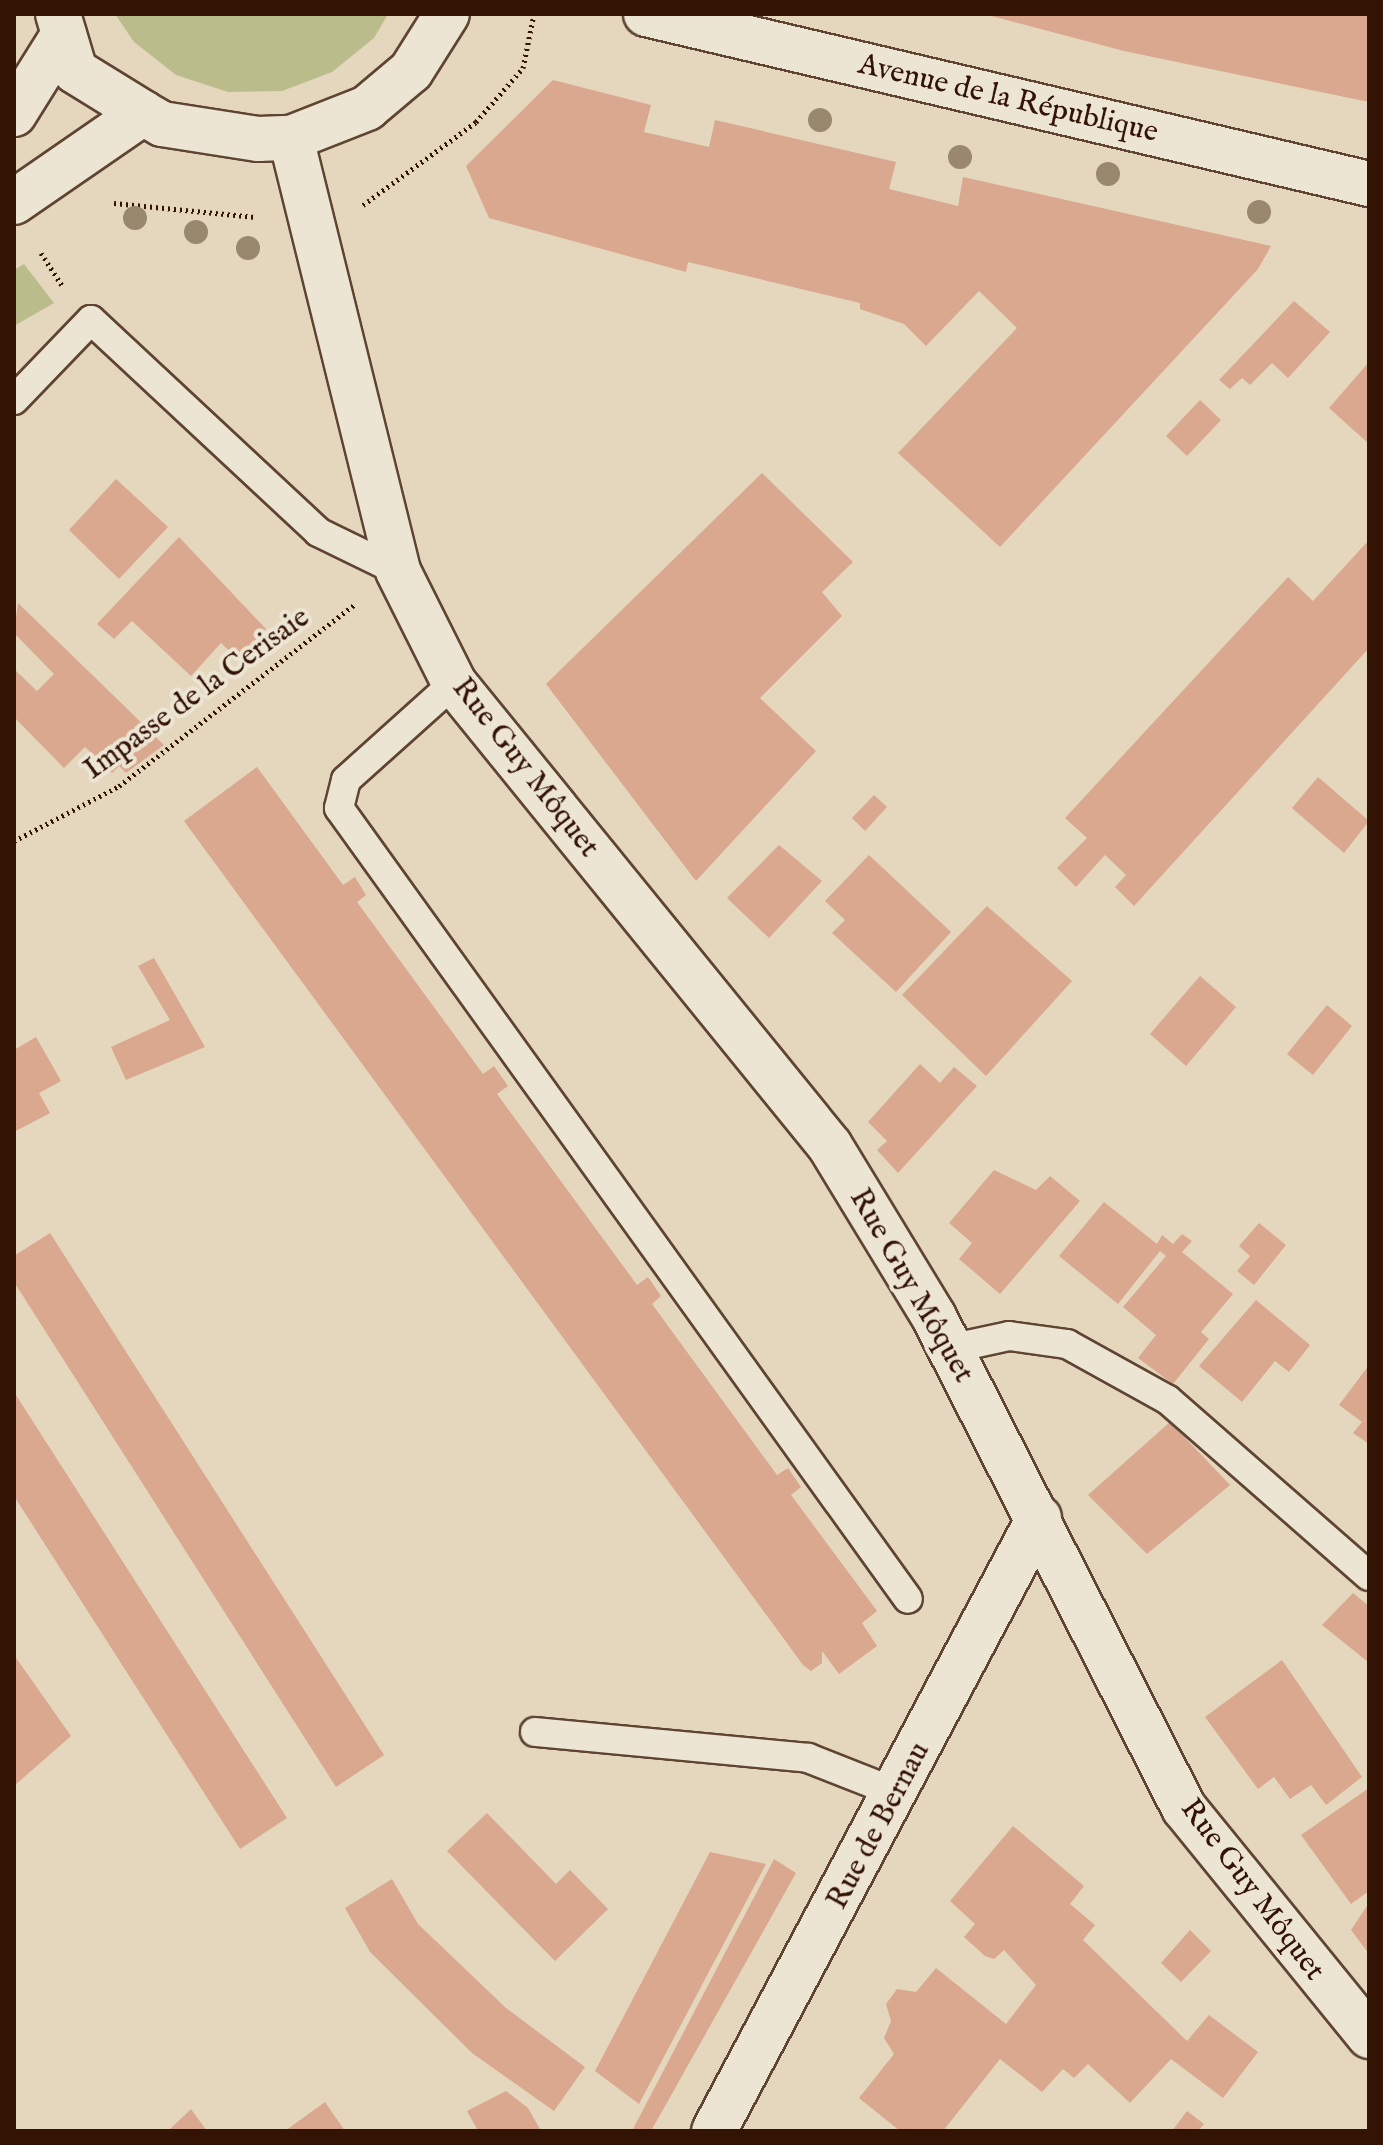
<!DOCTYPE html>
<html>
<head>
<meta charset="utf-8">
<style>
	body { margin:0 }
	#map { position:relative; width:1383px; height:2145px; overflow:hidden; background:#e4d7bd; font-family:"IM FELL English",serif }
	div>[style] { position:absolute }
	.green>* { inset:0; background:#bbbc8c }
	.building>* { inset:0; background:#d9a88e }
	.path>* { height:5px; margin-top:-2.5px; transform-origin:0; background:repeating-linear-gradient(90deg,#331304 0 2px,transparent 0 6px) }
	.roads { filter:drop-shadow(2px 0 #5f4432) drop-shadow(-2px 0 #5f4432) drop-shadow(0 2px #5f4432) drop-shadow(0 -2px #5f4432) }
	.service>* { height:28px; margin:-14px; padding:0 14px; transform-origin:14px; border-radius:14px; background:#ede5d4 }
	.minor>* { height:44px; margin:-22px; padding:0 22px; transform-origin:22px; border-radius:22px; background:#ede5d4 }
	.secondary>* { height:44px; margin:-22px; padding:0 22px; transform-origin:22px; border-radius:22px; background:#ede5d4 }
	.trees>* { width:24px; height:24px; margin:-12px; border-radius:50%; background:#99876e }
	span { translate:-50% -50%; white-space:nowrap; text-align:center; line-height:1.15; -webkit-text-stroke:8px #ede5d4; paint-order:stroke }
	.street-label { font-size:30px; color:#331304 }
	.frame { position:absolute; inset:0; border:16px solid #331304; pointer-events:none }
</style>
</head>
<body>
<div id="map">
	<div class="green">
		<div style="clip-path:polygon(115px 14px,388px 14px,374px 38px,332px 72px,282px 91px,228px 92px,176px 75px,134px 42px)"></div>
		<div style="clip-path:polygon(24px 264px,54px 303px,14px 326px,14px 270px)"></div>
	</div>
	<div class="building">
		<div style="clip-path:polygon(984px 14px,1369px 14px,1369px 102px,1124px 51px)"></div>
		<div style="clip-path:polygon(553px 80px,651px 105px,644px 132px,709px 147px,715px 120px,896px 162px,889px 189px,958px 206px,963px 177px,1271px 246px,1258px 269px,1000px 547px,898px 453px,1017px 328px,979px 291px,926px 346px,904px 324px,860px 309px,860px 303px,688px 262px,686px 272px,489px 218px,466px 166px)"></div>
		<div style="clip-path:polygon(1294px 301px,1330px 332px,1288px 378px,1272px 363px,1250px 385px,1242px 378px,1230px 389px,1219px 380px)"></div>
		<div style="clip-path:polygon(1369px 362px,1369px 444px,1329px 408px)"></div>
		<div style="clip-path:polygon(1200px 400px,1221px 420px,1187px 456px,1166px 436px)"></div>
		<div style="clip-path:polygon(762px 473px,853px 562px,822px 592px,842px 616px,760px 698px,816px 751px,696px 881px,546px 684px)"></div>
		<div style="clip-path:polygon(116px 479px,168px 527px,119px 579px,69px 530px)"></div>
		<div style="clip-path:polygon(179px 537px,266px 629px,238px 659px,221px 643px,191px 676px,132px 621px,114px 639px,97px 624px)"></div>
		<div style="clip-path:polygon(1369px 540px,1369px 648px,1134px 906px,1115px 887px,1126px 875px,1105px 855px,1076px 887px,1057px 868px,1087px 838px,1065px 818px,1288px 577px,1313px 601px)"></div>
		<div style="clip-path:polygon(18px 603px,114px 696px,164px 745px,126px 773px,119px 766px,112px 773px,85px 747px,64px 768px,14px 717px,14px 669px,37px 691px,54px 674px,14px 633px)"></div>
		<div style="clip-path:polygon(257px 767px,343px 885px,355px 877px,366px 895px,357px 902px,483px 1074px,494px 1066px,508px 1086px,497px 1094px,637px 1285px,648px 1277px,661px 1296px,652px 1304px,777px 1475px,788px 1468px,801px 1487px,791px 1495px,877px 1611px,862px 1623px,877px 1646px,839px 1674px,822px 1651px,822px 1663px,811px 1671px,803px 1665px,184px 821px)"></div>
		<div style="clip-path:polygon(1318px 777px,1369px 821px,1344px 853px,1292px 808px)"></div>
		<div style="clip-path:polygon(874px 795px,887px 807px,865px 831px,852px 818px)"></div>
		<div style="clip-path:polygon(779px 845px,822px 881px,769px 938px,727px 898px)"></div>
		<div style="clip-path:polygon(869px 855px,951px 932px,896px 992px,832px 933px,845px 920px,825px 901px)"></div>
		<div style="clip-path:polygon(987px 906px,1072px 981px,986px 1076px,902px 995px)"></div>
		<div style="clip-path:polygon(154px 958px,205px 1047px,126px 1080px,111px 1047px,170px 1020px,138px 966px)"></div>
		<div style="clip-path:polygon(1200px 976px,1236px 1007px,1186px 1066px,1150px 1034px)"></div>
		<div style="clip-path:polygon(1327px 1005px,1352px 1026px,1313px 1075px,1287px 1054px)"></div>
		<div style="clip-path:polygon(36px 1037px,61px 1081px,39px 1093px,50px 1113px,14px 1132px,14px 1050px)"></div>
		<div style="clip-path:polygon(920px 1064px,940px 1083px,954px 1067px,977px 1086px,898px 1173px,877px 1150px,887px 1141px,868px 1122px)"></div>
		<div style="clip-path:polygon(994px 1170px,1036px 1190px,1050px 1176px,1080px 1201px,1000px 1294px,959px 1259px,972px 1243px,949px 1223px)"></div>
		<div style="clip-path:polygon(1104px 1202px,1157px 1244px,1162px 1235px,1173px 1244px,1182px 1234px,1192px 1241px,1182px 1252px,1233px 1294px,1201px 1332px,1209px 1339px,1173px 1384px,1138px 1358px,1156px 1335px,1123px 1307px,1166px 1256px,1160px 1251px,1118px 1304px,1059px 1256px)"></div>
		<div style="clip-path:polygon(1259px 1223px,1286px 1245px,1254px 1285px,1237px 1271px,1250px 1256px,1239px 1246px)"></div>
		<div style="clip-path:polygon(50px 1233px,384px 1755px,336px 1787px,14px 1282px,14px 1256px)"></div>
		<div style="clip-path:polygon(1256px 1300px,1310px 1345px,1289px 1372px,1275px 1361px,1242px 1402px,1199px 1366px)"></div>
		<div style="clip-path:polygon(1369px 1365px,1369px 1444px,1353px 1433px,1362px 1422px,1339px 1405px)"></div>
		<div style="clip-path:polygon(14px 1392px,287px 1818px,240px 1849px,14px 1496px)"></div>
		<div style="clip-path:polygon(1170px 1422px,1230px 1485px,1147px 1554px,1088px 1495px)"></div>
		<div style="clip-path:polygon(1353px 1593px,1369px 1606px,1368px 1662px,1322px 1625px)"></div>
		<div style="clip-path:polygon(14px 1655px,71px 1736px,14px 1786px)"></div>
		<div style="clip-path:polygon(1282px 1660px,1362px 1777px,1326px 1805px,1311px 1785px,1290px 1799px,1274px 1777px,1258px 1789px,1205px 1717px)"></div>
		<div style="clip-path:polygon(1369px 1788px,1369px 1891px,1351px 1904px,1301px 1835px)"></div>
		<div style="clip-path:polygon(487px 1813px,556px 1884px,570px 1870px,608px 1909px,555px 1961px,447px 1851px)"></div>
		<div style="clip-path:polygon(1013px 1826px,1084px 1886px,1070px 1904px,1095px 1925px,1083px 1940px,1187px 2041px,1209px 2015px,1258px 2052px,1223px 2098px,1171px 2059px,1130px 2103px,1088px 2064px,1074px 2078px,1063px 2069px,1042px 2092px,1000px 2059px,943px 2131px,900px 2131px,859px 2098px,894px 2054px,884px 2038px,891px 2021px,886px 2004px,897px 1989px,916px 1992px,936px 1968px,1006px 2024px,1036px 1985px,1004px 1950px,994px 1959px,985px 1956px,964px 1937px,975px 1924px,950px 1901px)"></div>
		<div style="clip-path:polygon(710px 1852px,766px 1864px,639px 2104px,595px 2071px)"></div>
		<div style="clip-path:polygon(774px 1859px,796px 1873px,651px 2131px,632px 2131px)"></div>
		<div style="clip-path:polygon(392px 1879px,418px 1924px,506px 2008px,585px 2067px,554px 2111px,472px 2053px,370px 1952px,345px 1908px)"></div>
		<div style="clip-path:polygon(1369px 1903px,1369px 1954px,1351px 1930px)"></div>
		<div style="clip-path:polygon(1190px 1930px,1211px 1951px,1181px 1982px,1161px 1963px)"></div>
		<div style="clip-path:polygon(506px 2091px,528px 2108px,541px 2131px,478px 2131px,467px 2111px)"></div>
		<div style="clip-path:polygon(325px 2102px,345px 2131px,285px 2131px)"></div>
		<div style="clip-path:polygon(191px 2109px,207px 2131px,168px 2131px)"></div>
		<div style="clip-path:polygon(1187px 2111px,1204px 2124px,1198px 2131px,1172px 2131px)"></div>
	</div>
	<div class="path">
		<div style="left:114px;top:203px;width:142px;rotate:5.7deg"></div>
		<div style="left:363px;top:205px;width:140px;rotate:-36.3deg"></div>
		<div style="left:476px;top:122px;width:72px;rotate:-49deg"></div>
		<div style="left:523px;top:68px;width:55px;rotate:-78.5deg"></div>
		<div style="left:41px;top:253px;width:38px;rotate:57deg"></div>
		<div style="left:14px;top:841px;width:119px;rotate:-27.6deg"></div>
		<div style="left:119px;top:786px;width:297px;rotate:-37.6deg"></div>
	</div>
	<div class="roads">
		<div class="service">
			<div style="left:14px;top:400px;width:111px;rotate:-46.1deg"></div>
			<div style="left:91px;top:320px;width:311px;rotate:43deg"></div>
			<div style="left:318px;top:532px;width:89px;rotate:26deg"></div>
			<div style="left:454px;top:683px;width:145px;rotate:138.1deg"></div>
			<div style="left:346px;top:780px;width:29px;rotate:104deg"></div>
			<div style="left:339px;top:808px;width:974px;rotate:54.27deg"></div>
			<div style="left:949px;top:1349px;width:61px;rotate:-12.2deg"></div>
			<div style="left:1009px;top:1336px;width:59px;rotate:7.9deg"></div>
			<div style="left:1067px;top:1344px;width:115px;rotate:29deg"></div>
			<div style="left:1168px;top:1400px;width:267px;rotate:41.2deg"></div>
			<div style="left:535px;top:1732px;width:274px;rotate:5.4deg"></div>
			<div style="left:808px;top:1758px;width:96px;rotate:21.5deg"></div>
		</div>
		<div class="minor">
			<div style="left:291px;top:138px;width:446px;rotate:76.1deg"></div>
			<div style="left:398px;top:571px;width:125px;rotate:63.4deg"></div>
			<div style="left:454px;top:683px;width:596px;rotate:50.92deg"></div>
			<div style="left:830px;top:1146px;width:200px;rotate:58.7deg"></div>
			<div style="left:934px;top:1317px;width:551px;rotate:63.02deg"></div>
			<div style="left:1184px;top:1808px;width:294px;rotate:50.9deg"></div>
			<div style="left:714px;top:2131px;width:694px;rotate:-62.07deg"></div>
		</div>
		<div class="secondary">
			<div style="left:58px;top:14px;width:59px;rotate:73.4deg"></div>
			<div style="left:75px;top:71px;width:80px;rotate:31.7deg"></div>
			<div style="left:143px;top:113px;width:22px;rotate:30deg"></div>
			<div style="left:162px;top:124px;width:97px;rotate:8.9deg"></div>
			<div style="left:258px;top:139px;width:33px;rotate:-2deg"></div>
			<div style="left:291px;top:138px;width:82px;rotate:-21.5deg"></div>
			<div style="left:367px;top:108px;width:57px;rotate:-40.1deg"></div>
			<div style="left:411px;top:71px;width:67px;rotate:-57.7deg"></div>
			<div style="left:646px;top:14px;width:743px;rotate:13.23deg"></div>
			<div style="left:14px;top:114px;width:94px;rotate:-58deg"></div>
			<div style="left:14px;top:202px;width:157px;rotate:-34.6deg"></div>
		</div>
	</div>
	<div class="trees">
		<div style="left:820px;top:120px"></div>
		<div style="left:960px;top:157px"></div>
		<div style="left:1108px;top:174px"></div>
		<div style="left:1259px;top:212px"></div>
		<div style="left:135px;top:218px"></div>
		<div style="left:196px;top:232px"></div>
		<div style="left:248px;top:248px"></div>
	</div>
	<div class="street-label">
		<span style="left:1008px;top:99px;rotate:13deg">Avenue de la République</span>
		<span style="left:197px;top:694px;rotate:-36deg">Impasse de la Cerisaie</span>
		<span style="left:525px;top:768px;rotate:52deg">Rue Guy Môquet</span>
		<span style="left:911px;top:1286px;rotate:60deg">Rue Guy Môquet</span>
		<span style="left:879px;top:1826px;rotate:-62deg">Rue de Bernau</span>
		<span style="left:1252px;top:1890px;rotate:53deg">Rue Guy Môquet</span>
	</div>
	<div class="frame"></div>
</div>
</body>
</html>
